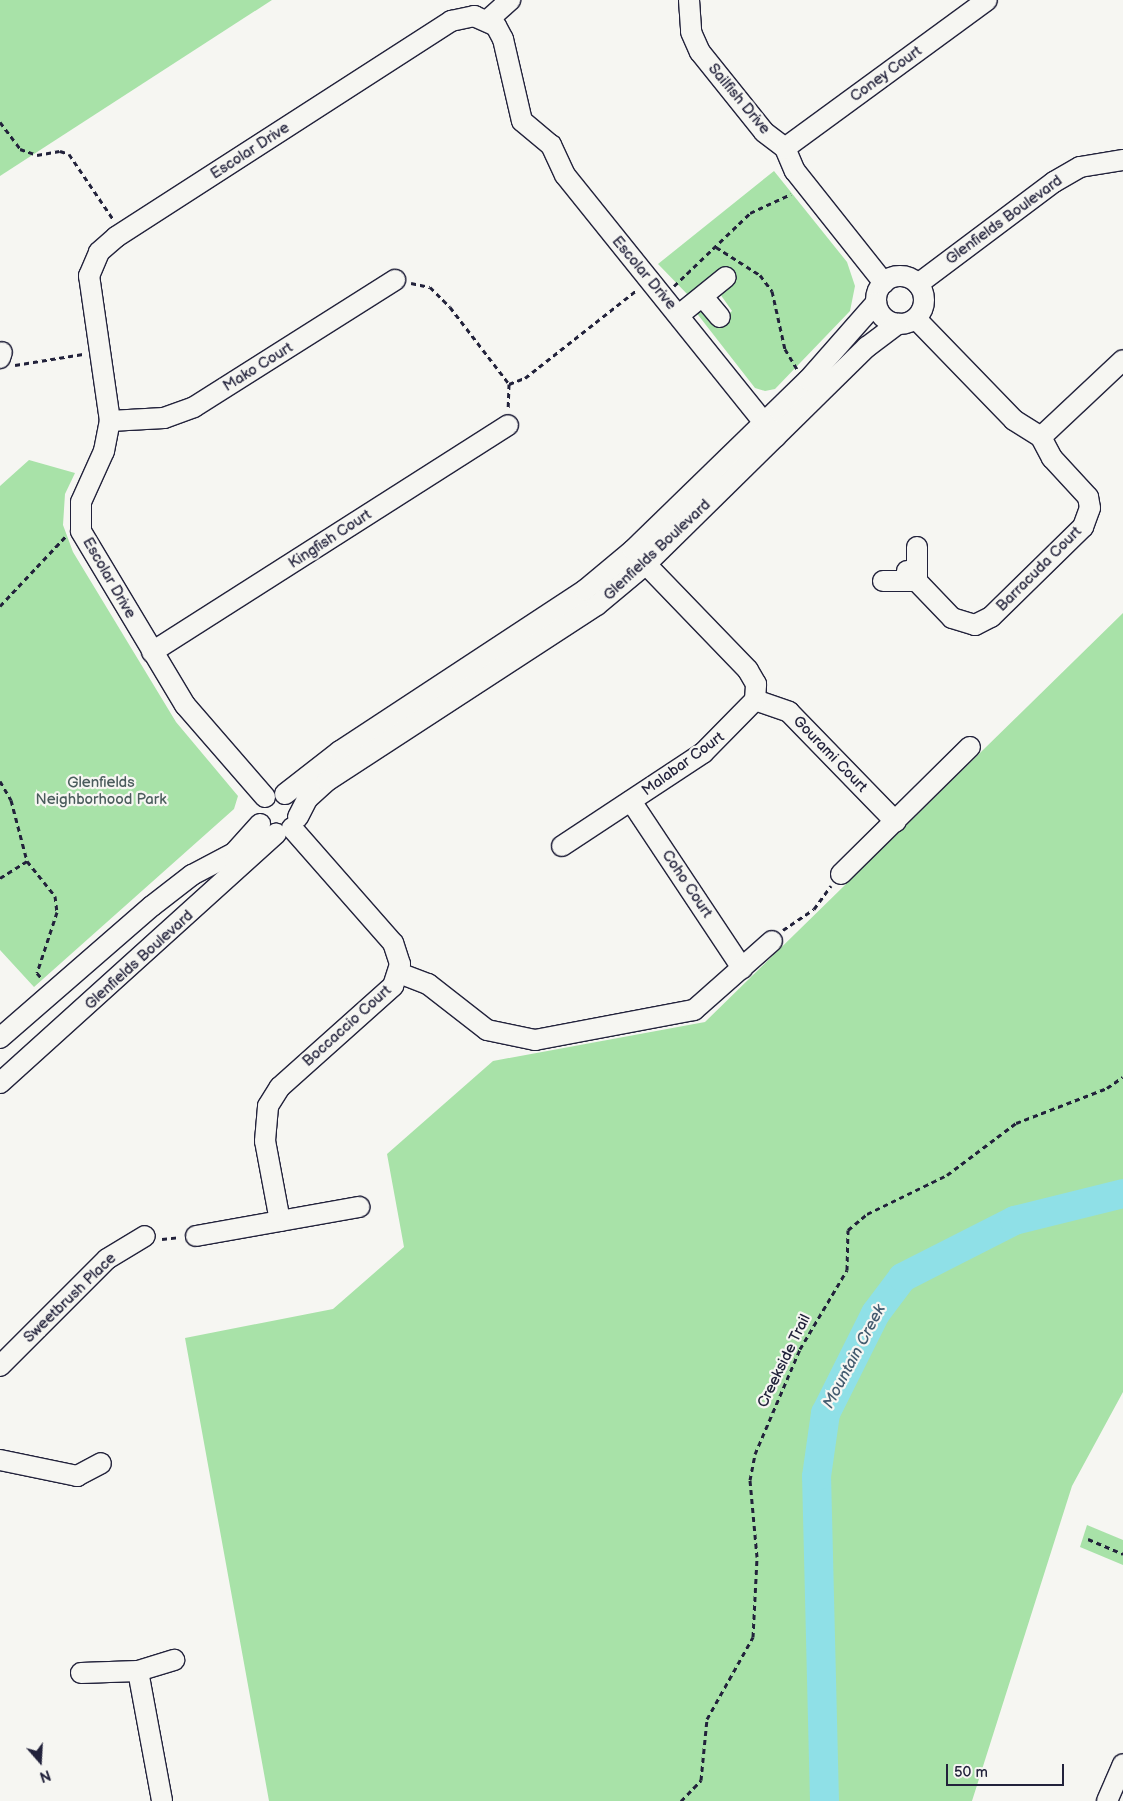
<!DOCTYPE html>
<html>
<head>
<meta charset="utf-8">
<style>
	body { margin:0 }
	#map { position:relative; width:1123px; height:1801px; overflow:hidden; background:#f6f6f2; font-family:"Balsamiq Sans",sans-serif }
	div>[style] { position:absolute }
	.green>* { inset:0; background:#a8e2a8 }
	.river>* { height:29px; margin:-14.5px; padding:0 14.5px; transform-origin:14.5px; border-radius:14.5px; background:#8fe0e7 }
	.path>* { height:3px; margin-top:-1.5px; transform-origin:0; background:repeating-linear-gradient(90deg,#22223b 0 5px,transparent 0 9px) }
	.roads { filter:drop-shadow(1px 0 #22223b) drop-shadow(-1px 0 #22223b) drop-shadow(0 1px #22223b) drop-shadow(0 -1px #22223b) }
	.minor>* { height:20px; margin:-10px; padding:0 10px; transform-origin:10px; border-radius:10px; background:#f6f6f2 }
	.minor>.ring { margin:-10px; padding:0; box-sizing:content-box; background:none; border:20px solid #f6f6f2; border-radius:50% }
	span { translate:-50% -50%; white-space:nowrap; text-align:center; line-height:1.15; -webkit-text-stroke:4.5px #f6f6f2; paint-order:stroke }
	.street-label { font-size:15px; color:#22223b }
	.park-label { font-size:15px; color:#4a5c5c }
	.water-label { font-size:16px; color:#435b6f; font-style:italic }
	.north { position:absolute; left:15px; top:1736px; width:50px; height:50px; -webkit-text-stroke:4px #f6f6f2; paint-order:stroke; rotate:161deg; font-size:14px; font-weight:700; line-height:20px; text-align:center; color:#22223b }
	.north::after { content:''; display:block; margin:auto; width:18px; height:22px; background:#22223b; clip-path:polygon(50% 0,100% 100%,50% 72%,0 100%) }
	.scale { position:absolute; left:946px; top:1764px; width:118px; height:22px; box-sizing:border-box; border:2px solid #22223b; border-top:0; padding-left:6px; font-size:15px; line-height:18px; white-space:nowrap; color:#22223b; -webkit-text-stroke:4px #f6f6f2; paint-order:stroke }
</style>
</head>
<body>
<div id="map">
	<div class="green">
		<div style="clip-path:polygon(0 0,272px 0,0 176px)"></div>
		<div style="clip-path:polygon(774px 171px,847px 262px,855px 286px,850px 311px,775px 389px,765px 391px,755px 388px,695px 311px,704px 305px,719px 322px,732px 311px,718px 291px,690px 297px,658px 264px)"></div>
		<div style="clip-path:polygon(29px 460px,75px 473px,65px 494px,63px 525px,73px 552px,176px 722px,238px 796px,234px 809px,34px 987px,0 950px,0 486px)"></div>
		<div style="clip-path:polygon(1123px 613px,1123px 1392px,1072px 1486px,972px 1801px,269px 1801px,185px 1338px,333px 1309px,404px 1247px,387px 1154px,493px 1061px,705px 1022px)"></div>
		<div style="clip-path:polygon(1087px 1525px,1123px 1540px,1123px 1565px,1080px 1547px)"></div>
	</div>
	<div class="river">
		<div style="left:824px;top:1801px;width:325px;rotate:-91.4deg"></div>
		<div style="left:816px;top:1476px;width:64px;rotate:-81.9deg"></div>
		<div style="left:825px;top:1413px;width:112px;rotate:-63.4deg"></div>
		<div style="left:875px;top:1313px;width:45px;rotate:-53.1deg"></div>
		<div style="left:902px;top:1277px;width:126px;rotate:-27deg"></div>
		<div style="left:1014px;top:1220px;width:112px;rotate:-13.9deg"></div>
	</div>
	<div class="path">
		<div style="left:0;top:122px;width:34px;rotate:53deg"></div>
		<div style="left:20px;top:149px;width:18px;rotate:19deg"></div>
		<div style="left:37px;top:155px;width:23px;rotate:-10deg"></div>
		<div style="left:60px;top:151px;width:9px;rotate:18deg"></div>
		<div style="left:69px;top:154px;width:78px;rotate:55.9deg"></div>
		<div style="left:716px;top:247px;width:52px;rotate:32.5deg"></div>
		<div style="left:760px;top:275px;width:20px;rotate:53deg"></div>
		<div style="left:772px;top:291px;width:59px;rotate:77.4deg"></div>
		<div style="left:785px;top:349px;width:23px;rotate:59deg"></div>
		<div style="left:411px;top:283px;width:19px;rotate:12deg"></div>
		<div style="left:430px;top:287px;width:28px;rotate:45deg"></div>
		<div style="left:450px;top:307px;width:97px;rotate:52.5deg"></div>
		<div style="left:509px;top:384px;width:26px;rotate:92deg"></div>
		<div style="left:674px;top:286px;width:105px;rotate:-43.8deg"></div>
		<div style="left:750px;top:213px;width:45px;rotate:-24.9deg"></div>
		<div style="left:15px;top:365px;width:69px;rotate:-9.2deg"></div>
		<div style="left:509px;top:384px;width:17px;rotate:-21deg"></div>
		<div style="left:525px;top:378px;width:142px;rotate:-38.2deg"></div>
		<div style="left:0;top:606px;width:96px;rotate:-46.7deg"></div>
		<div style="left:0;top:781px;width:22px;rotate:60deg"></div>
		<div style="left:11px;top:800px;width:63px;rotate:75.3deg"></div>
		<div style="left:27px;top:861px;width:45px;rotate:51.3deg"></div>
		<div style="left:55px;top:896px;width:16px;rotate:83deg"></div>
		<div style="left:57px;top:912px;width:64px;rotate:108.2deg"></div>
		<div style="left:37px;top:973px;width:9px;rotate:49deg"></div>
		<div style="left:0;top:878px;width:32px;rotate:-32deg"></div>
		<div style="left:783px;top:930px;width:37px;rotate:-34deg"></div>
		<div style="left:814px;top:909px;width:29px;rotate:-54deg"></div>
		<div style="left:162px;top:1239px;width:18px;rotate:-6deg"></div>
		<div style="left:1088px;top:1539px;width:38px;rotate:23deg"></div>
		<div style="left:681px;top:1801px;width:29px;rotate:-46deg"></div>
		<div style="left:701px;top:1780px;width:61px;rotate:-84.4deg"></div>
		<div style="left:707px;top:1719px;width:94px;rotate:-60.7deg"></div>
		<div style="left:753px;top:1637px;width:80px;rotate:-87.1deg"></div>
		<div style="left:757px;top:1557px;width:77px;rotate:-95.2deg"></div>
		<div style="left:750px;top:1480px;width:26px;rotate:-79deg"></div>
		<div style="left:755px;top:1454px;width:114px;rotate:-66.8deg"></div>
		<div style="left:800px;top:1349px;width:92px;rotate:-59.3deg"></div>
		<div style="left:847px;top:1270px;width:40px;rotate:-88.6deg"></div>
		<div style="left:848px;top:1230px;width:25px;rotate:-40deg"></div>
		<div style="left:867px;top:1214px;width:89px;rotate:-26deg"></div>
		<div style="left:947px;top:1175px;width:86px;rotate:-37deg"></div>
		<div style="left:1016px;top:1123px;width:97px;rotate:-21deg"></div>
		<div style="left:1107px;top:1088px;width:19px;rotate:-35deg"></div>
	</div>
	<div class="roads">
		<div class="minor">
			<div style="left:689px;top:0;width:32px;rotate:86deg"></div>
			<div style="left:691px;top:32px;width:22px;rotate:66deg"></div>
			<div style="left:700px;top:52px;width:102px;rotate:51.3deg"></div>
			<div style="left:764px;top:132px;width:26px;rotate:37deg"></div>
			<div style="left:785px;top:148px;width:25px;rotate:67deg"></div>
			<div style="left:795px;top:171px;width:143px;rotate:51.5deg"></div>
			<div style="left:488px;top:20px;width:30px;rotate:-42deg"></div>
			<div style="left:785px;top:148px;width:250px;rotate:-36.2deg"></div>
			<div class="ring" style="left:876px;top:276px;width:28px;height:28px"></div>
			<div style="left:918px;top:284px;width:170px;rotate:-36.9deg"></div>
			<div style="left:1054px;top:182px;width:30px;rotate:-30deg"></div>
			<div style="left:1080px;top:167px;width:44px;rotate:-9.2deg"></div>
			<div style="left:703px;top:297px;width:26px;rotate:50deg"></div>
			<div style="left:679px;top:315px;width:60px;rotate:-39deg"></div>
			<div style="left:0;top:358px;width:6px;rotate:-72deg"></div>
			<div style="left:110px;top:421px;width:54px;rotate:-3.2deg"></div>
			<div style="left:164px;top:418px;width:32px;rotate:-20deg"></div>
			<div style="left:194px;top:407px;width:238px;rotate:-32.3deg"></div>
			<div style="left:1041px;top:437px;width:112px;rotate:-43.2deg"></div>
			<div style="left:907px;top:571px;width:65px;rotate:46.2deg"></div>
			<div style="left:952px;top:618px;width:24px;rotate:17deg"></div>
			<div style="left:975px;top:625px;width:18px;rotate:-27deg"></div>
			<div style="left:991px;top:617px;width:129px;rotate:-44.4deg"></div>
			<div style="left:1083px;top:527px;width:20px;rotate:-70deg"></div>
			<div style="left:1090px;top:508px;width:11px;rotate:-100deg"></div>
			<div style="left:1088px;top:497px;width:53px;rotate:-132.7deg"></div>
			<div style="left:1052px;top:458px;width:24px;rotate:-118deg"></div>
			<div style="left:1041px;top:437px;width:32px;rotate:-148deg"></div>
			<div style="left:1014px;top:420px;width:141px;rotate:-134.1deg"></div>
			<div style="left:883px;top:581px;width:34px"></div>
			<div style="left:917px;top:581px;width:34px;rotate:-90deg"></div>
			<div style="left:152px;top:652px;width:422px;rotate:-32.5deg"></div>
			<div style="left:755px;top:700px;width:36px;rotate:19deg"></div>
			<div style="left:789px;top:712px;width:153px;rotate:45.8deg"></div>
			<div style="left:285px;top:794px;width:70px;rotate:-38deg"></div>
			<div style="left:340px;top:751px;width:293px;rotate:-33.3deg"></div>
			<div style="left:585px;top:590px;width:62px;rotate:-39.8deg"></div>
			<div style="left:633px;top:550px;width:244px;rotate:-44.2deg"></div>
			<div style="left:808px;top:380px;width:103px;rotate:-48.6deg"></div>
			<div style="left:265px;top:797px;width:122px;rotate:-131deg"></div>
			<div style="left:185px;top:705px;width:203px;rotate:-120.9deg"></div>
			<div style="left:81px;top:531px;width:29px;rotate:-90deg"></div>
			<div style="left:81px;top:502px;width:56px;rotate:-65.7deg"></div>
			<div style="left:104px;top:451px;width:31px;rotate:-79deg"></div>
			<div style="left:110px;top:421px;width:147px;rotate:-98.2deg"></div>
			<div style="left:89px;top:276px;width:26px;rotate:-67deg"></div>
			<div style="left:99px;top:252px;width:23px;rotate:-41deg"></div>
			<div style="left:116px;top:237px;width:399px;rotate:-32.8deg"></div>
			<div style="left:451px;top:21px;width:24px;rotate:-12deg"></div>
			<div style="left:474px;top:16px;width:24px;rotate:24deg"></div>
			<div style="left:496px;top:26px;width:15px;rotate:62deg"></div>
			<div style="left:503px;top:39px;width:84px;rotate:77deg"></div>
			<div style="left:522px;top:121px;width:38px;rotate:40deg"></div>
			<div style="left:551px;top:145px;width:33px;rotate:65deg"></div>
			<div style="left:565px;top:175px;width:336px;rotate:51.2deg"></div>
			<div style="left:631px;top:801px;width:201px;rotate:56.4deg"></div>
			<div style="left:298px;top:817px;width:20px;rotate:-63deg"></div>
			<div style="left:307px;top:799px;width:27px;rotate:-42deg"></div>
			<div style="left:327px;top:781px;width:322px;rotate:-33.1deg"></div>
			<div style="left:597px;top:605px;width:64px;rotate:-39.9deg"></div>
			<div style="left:646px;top:564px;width:310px;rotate:-44.5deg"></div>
			<div style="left:867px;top:347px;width:39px;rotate:-37deg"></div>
			<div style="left:562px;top:846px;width:169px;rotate:-33.4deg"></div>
			<div style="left:703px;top:753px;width:74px;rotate:-45.5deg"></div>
			<div style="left:755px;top:700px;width:16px;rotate:-86deg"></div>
			<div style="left:756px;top:684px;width:16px;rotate:-120deg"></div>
			<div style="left:748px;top:670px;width:160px;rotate:-134deg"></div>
			<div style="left:841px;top:874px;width:181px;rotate:-44.6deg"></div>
			<div style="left:399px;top:973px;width:31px;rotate:21deg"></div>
			<div style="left:428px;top:984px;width:75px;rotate:37.9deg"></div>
			<div style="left:487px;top:1030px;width:49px;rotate:11.8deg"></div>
			<div style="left:535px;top:1040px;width:162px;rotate:-10.7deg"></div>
			<div style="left:694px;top:1010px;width:104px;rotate:-41.5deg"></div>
			<div style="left:0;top:1038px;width:201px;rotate:-41deg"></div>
			<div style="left:152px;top:906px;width:51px;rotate:-37.8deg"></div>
			<div style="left:192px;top:875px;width:47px;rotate:-27.6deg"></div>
			<div style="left:234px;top:853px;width:39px;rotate:-48deg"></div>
			<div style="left:0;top:1083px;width:372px;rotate:-42.1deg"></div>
			<div style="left:280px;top:1221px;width:81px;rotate:-100.6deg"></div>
			<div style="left:265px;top:1141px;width:35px;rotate:-85deg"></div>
			<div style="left:268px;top:1106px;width:22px;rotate:-58deg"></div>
			<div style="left:280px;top:1087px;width:152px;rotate:-41.8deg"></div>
			<div style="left:393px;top:986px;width:23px;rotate:-72deg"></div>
			<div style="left:400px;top:964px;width:22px;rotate:-108deg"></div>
			<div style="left:393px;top:943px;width:153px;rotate:-131.3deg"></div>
			<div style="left:196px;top:1236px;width:166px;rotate:-10.1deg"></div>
			<div style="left:0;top:1366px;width:151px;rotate:-45deg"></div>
			<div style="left:107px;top:1259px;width:44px;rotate:-31.2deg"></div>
			<div style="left:0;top:1460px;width:79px;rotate:11.7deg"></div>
			<div style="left:77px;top:1476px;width:27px;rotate:-28deg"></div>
			<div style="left:138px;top:1671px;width:132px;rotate:79.5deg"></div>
			<div style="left:81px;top:1673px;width:57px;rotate:-2deg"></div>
			<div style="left:138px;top:1671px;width:38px;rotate:-17deg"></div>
			<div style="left:1107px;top:1801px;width:40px;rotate:-66.6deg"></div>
		</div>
	</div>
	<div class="street-label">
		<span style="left:886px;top:74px;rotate:-36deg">Coney Court</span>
		<span style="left:739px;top:99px;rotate:50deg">Sailfish Drive</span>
		<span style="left:250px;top:151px;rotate:-33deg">Escolar Drive</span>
		<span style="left:1004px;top:220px;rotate:-36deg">Glenfields Boulevard</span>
		<span style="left:644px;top:273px;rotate:50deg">Escolar Drive</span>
		<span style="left:258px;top:367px;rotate:-32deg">Mako Court</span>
		<span style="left:330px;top:539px;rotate:-33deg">Kingfish Court</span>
		<span style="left:657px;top:550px;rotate:-43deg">Glenfields Boulevard</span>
		<span style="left:1039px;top:569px;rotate:-45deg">Barracuda Court</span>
		<span style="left:109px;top:578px;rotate:60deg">Escolar Drive</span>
		<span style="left:830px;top:754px;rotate:46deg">Gourami Court</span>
		<span style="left:683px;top:764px;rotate:-36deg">Malabar Court</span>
		<span style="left:687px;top:884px;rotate:56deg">Coho Court</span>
		<span style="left:139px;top:960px;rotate:-42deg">Glenfields Boulevard</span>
		<span style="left:347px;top:1026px;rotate:-42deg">Boccaccio Court</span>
		<span style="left:70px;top:1298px;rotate:-44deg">Sweetbrush Place</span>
		<span style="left:784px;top:1361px;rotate:-64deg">Creekside Trail</span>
	</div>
	<div class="park-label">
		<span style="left:101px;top:791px">Glenfields<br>Neighborhood Park</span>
	</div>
	<div class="water-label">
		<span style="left:855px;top:1357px;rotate:-62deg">Mountain Creek</span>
	</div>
	<div class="north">N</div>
	<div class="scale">50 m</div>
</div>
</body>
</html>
